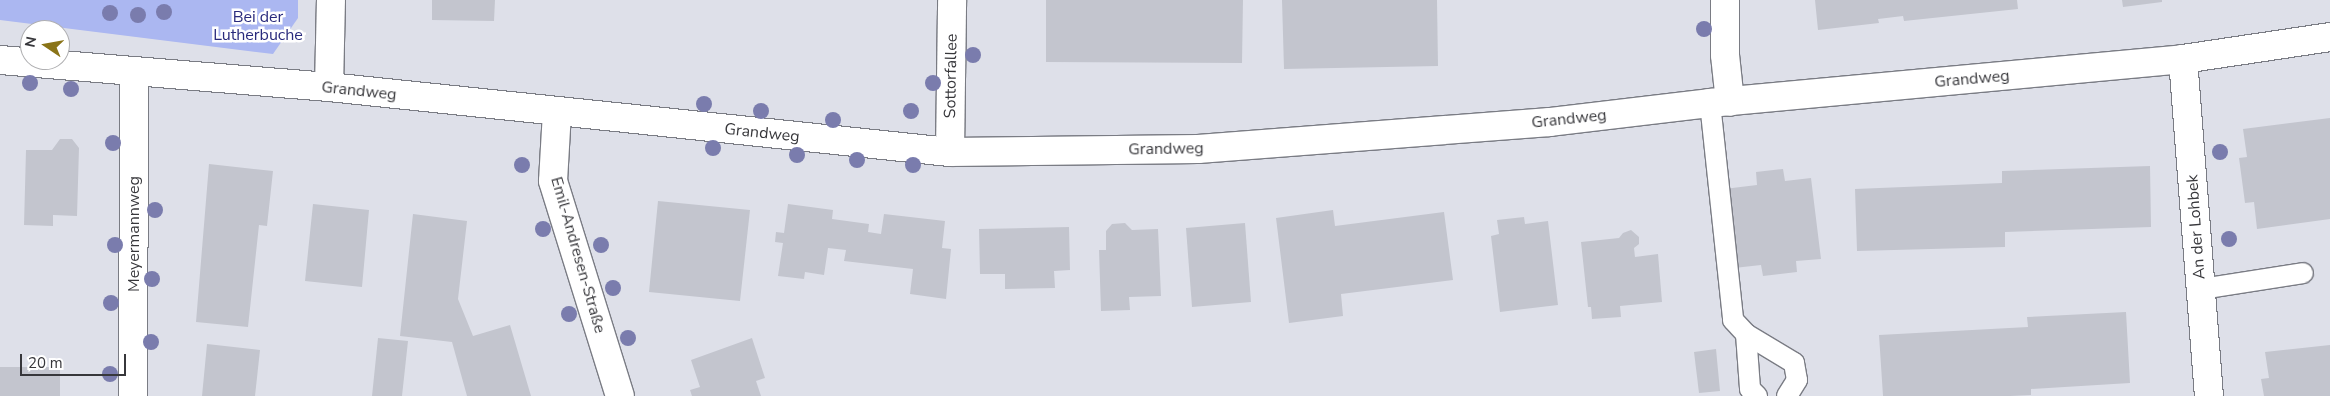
<!DOCTYPE html>
<html>
<head>
<meta charset="utf-8">
<style>
	body { margin:0 }
	#map { position:relative; width:2330px; height:396px; overflow:hidden; background:#dee0e9; font-family:"Nunito Sans",sans-serif }
	div>[style] { position:absolute }
	.green>* { inset:0; background:#abb7f1 }
	.building>* { inset:0; background:#c3c5ce }
	.roads { filter:drop-shadow(1px 0 #7a7c84) drop-shadow(-1px 0 #7a7c84) drop-shadow(0 1px #7a7c84) drop-shadow(0 -1px #7a7c84) }
	.lane>* { height:20px; margin:-10px; padding:0 10px; transform-origin:10px; border-radius:10px; background:#fff }
	.street>* { height:28px; margin:-14px; padding:0 14px; transform-origin:14px; border-radius:14px; background:#fff }
	.trees>* { width:16px; height:16px; margin:-8px; border-radius:50%; background:#7a7cad }
	span { translate:-50% -50%; white-space:nowrap; text-align:center; line-height:1.15; -webkit-text-stroke:5px #fff; paint-order:stroke }
	.park-label { font-size:16px; color:#292a7c }
	.street-label { font-size:16px; color:#37373b }
	.north { position:absolute; left:20px; top:20px; width:50px; height:50px; box-sizing:border-box; background:#fff; border:1px solid #afafb1; border-radius:50%; rotate:282deg; font-size:14px; font-weight:700; line-height:20px; text-align:center; color:#37373b }
	.north::after { content:''; display:block; margin:auto; width:18px; height:22px; background:#8a7418; clip-path:polygon(50% 0,100% 100%,50% 72%,0 100%) }
	.scale { position:absolute; left:20px; top:354px; width:106px; height:22px; box-sizing:border-box; border:2px solid #37373b; border-top:0; padding-left:6px; font-size:15px; line-height:18px; white-space:nowrap; color:#37373b; -webkit-text-stroke:4px #fff; paint-order:stroke }
</style>
</head>
<body>
<div id="map">
	<div class="green">
		<div style="clip-path:polygon(0 0,298px 0,298px 18px,273px 54px,0 20px)"></div>
	</div>
	<div class="building">
		<div style="clip-path:polygon(432px 0,495px 0,494px 21px,432px 20px)"></div>
		<div style="clip-path:polygon(1046px 0,1243px 0,1242px 63px,1046px 62px)"></div>
		<div style="clip-path:polygon(1282px 0,1437px 0,1438px 66px,1284px 69px)"></div>
		<div style="clip-path:polygon(1815px 0,2017px 0,2018px 9px,1904px 21px,1903px 16px,1878px 19px,1879px 23px,1818px 30px)"></div>
		<div style="clip-path:polygon(2122px 0,2162px 0,2162px 2px,2123px 7px)"></div>
		<div style="clip-path:polygon(2330px 118px,2330px 219px,2257px 229px,2254px 202px,2245px 203px,2239px 158px,2247px 157px,2243px 129px)"></div>
		<div style="clip-path:polygon(60px 139px,72px 139px,79px 148px,77px 216px,53px 215px,53px 226px,24px 225px,26px 150px,52px 150px)"></div>
		<div style="clip-path:polygon(209px 164px,273px 171px,267px 226px,259px 225px,248px 327px,196px 322px)"></div>
		<div style="clip-path:polygon(2150px 166px,2151px 227px,2005px 232px,2005px 247px,1857px 251px,1855px 189px,2002px 183px,2002px 171px)"></div>
		<div style="clip-path:polygon(1783px 169px,1785px 181px,1811px 178px,1821px 259px,1796px 261px,1797px 272px,1763px 276px,1761px 265px,1734px 268px,1724px 189px,1757px 185px,1756px 172px)"></div>
		<div style="clip-path:polygon(658px 201px,750px 210px,740px 301px,649px 292px)"></div>
		<div style="clip-path:polygon(313px 204px,369px 210px,362px 287px,305px 281px)"></div>
		<div style="clip-path:polygon(788px 204px,833px 210px,832px 219px,869px 224px,868px 232px,881px 234px,884px 214px,945px 221px,942px 248px,951px 249px,946px 299px,910px 294px,913px 269px,844px 261px,846px 250px,828px 248px,824px 275px,805px 272px,804px 279px,778px 276px,783px 243px,775px 242px,776px 232px,784px 233px)"></div>
		<div style="clip-path:polygon(1333px 210px,1335px 226px,1444px 212px,1453px 280px,1341px 294px,1343px 316px,1289px 323px,1276px 218px)"></div>
		<div style="clip-path:polygon(413px 214px,467px 221px,458px 299px,473px 336px,510px 325px,531px 396px,467px 396px,452px 342px,400px 336px)"></div>
		<div style="clip-path:polygon(1524px 217px,1525px 224px,1548px 221px,1558px 305px,1500px 312px,1491px 236px,1499px 234px,1497px 220px)"></div>
		<div style="clip-path:polygon(1125px 223px,1132px 230px,1158px 229px,1161px 296px,1129px 297px,1130px 310px,1101px 311px,1099px 250px,1106px 250px,1106px 231px,1112px 224px)"></div>
		<div style="clip-path:polygon(1245px 223px,1251px 302px,1192px 307px,1186px 228px)"></div>
		<div style="clip-path:polygon(1069px 227px,1070px 270px,1054px 271px,1055px 288px,1005px 289px,1005px 274px,980px 274px,979px 229px)"></div>
		<div style="clip-path:polygon(1631px 230px,1639px 237px,1639px 244px,1634px 248px,1635px 257px,1658px 254px,1662px 302px,1620px 306px,1621px 317px,1592px 319px,1591px 307px,1588px 307px,1581px 242px,1619px 238px,1623px 233px)"></div>
		<div style="clip-path:polygon(2126px 312px,2130px 383px,2031px 389px,2031px 395px,2010px 396px,1883px 396px,1879px 335px,2028px 327px,2027px 317px)"></div>
		<div style="clip-path:polygon(378px 338px,408px 341px,402px 396px,372px 396px)"></div>
		<div style="clip-path:polygon(752px 338px,765px 378px,756px 381px,761px 396px,692px 396px,690px 390px,700px 387px,691px 360px)"></div>
		<div style="clip-path:polygon(207px 344px,260px 350px,255px 396px,202px 396px)"></div>
		<div style="clip-path:polygon(2330px 345px,2330px 396px,2264px 396px,2261px 379px,2269px 378px,2265px 352px)"></div>
		<div style="clip-path:polygon(1716px 349px,1720px 391px,1699px 393px,1694px 352px)"></div>
		<div style="clip-path:polygon(0 367px,60px 367px,60px 396px,0 396px)"></div>
	</div>
	<div class="roads">
		<div class="lane">
			<div style="left:1710px;top:103px;width:218px;rotate:83.9deg"></div>
			<div style="left:1733px;top:320px;width:19px;rotate:47deg"></div>
			<div style="left:1746px;top:334px;width:56px;rotate:31.1deg"></div>
			<div style="left:1794px;top:363px;width:17px;rotate:80deg"></div>
			<div style="left:1797px;top:380px;width:19px;rotate:122deg"></div>
			<div style="left:2201px;top:289px;width:103px;rotate:-8.9deg"></div>
			<div style="left:1746px;top:334px;width:55px;rotate:85.8deg"></div>
			<div style="left:1750px;top:389px;width:10px;rotate:45deg"></div>
		</div>
		<div class="street">
			<div style="left:1725px;top:0;width:55px;rotate:90deg"></div>
			<div style="left:1725px;top:55px;width:47px;rotate:83.9deg"></div>
			<div style="left:2183px;top:59px;width:338px;rotate:85.6deg"></div>
			<div style="left:0;top:60px;width:330px;rotate:4.7deg"></div>
			<div style="left:329px;top:87px;width:624px;rotate:5.98deg"></div>
			<div style="left:950px;top:152px;width:248px;rotate:-0.7deg"></div>
			<div style="left:1198px;top:149px;width:353px;rotate:-4.4deg"></div>
			<div style="left:1550px;top:122px;width:161px;rotate:-6.8deg"></div>
			<div style="left:1710px;top:103px;width:475px;rotate:-5.3deg"></div>
			<div style="left:2183px;top:59px;width:149px;rotate:-8.5deg"></div>
			<div style="left:329px;top:87px;width:87px;rotate:-88.7deg"></div>
			<div style="left:557px;top:112px;width:69px;rotate:93.3deg"></div>
			<div style="left:553px;top:181px;width:225px;rotate:72.7deg"></div>
			<div style="left:950px;top:152px;width:152px;rotate:-89.2deg"></div>
			<div style="left:133px;top:396px;width:323px;rotate:-89.8deg"></div>
		</div>
	</div>
	<div class="trees">
		<div style="left:164px;top:12px"></div>
		<div style="left:110px;top:13px"></div>
		<div style="left:138px;top:15px"></div>
		<div style="left:1704px;top:29px"></div>
		<div style="left:973px;top:55px"></div>
		<div style="left:30px;top:83px"></div>
		<div style="left:933px;top:83px"></div>
		<div style="left:71px;top:89px"></div>
		<div style="left:704px;top:104px"></div>
		<div style="left:761px;top:111px"></div>
		<div style="left:911px;top:111px"></div>
		<div style="left:833px;top:120px"></div>
		<div style="left:113px;top:143px"></div>
		<div style="left:713px;top:148px"></div>
		<div style="left:2220px;top:152px"></div>
		<div style="left:797px;top:155px"></div>
		<div style="left:857px;top:160px"></div>
		<div style="left:522px;top:165px"></div>
		<div style="left:913px;top:165px"></div>
		<div style="left:155px;top:210px"></div>
		<div style="left:543px;top:229px"></div>
		<div style="left:2229px;top:239px"></div>
		<div style="left:115px;top:245px"></div>
		<div style="left:601px;top:245px"></div>
		<div style="left:152px;top:279px"></div>
		<div style="left:613px;top:288px"></div>
		<div style="left:111px;top:303px"></div>
		<div style="left:569px;top:314px"></div>
		<div style="left:628px;top:338px"></div>
		<div style="left:151px;top:342px"></div>
		<div style="left:110px;top:374px"></div>
	</div>
	<div class="park-label">
		<span style="left:258px;top:26px">Bei der<br>Lutherbuche</span>
	</div>
	<div class="street-label">
		<span style="left:951px;top:76px;rotate:-89deg">Sottorfallee</span>
		<span style="left:1972px;top:79px;rotate:-5deg">Grandweg</span>
		<span style="left:359px;top:91px;rotate:6deg">Grandweg</span>
		<span style="left:1569px;top:119px;rotate:-6deg">Grandweg</span>
		<span style="left:762px;top:133px;rotate:6deg">Grandweg</span>
		<span style="left:1166px;top:149px;rotate:-1deg">Grandweg</span>
		<span style="left:2196px;top:227px;rotate:-94deg">An der Lohbek</span>
		<span style="left:134px;top:234px;rotate:-90deg">Meyermannweg</span>
		<span style="left:578px;top:255px;rotate:74deg">Emil-Andresen-Straße</span>
	</div>
	<div class="north">N</div>
	<div class="scale">20 m</div>
</div>
</body>
</html>
